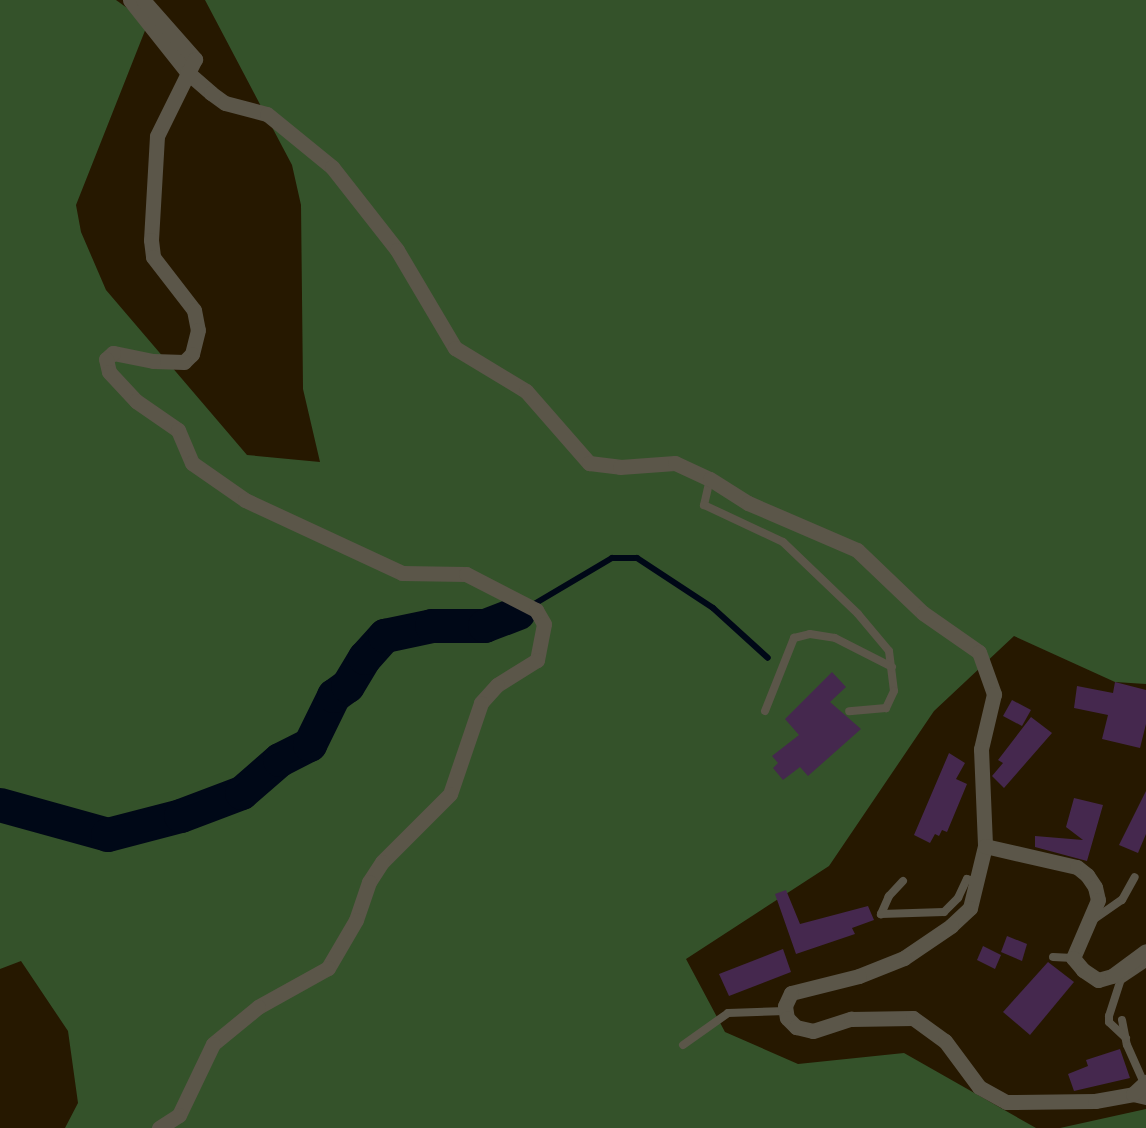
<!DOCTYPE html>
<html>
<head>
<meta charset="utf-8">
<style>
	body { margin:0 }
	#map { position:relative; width:1146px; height:1128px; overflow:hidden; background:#261800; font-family:"Source Serif 4",serif }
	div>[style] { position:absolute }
	.forest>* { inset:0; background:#34522a }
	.stream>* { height:6px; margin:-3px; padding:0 3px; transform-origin:3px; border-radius:3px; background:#000817 }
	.river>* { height:34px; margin:-17px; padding:0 17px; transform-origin:17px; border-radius:17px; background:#000817 }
	.building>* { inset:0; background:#45284e }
	.service>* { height:8px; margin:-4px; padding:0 4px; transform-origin:4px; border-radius:4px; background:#5b5649 }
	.minor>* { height:15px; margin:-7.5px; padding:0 7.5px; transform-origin:7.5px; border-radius:7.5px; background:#5b5649 }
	span { translate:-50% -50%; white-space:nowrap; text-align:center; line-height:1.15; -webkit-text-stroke:4.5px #261800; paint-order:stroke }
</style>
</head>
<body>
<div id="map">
	<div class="forest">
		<div style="clip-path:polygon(0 0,116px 0,148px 23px,76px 205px,81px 232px,106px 290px,247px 455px,320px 462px,303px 389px,301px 205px,292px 165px,205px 0,1146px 0,1146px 684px,1115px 682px,1014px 636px,934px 711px,829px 866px,686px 959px,725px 1032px,798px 1064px,904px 1053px,1036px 1128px,65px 1128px,78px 1103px,68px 1031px,21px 961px,0 969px)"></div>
		<div style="clip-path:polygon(1146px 1109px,1146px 1128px,1060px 1128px)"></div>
	</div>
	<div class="stream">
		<div style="left:519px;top:613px;width:108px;rotate:-30.6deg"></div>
		<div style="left:612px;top:558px;width:25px"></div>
		<div style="left:637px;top:558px;width:91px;rotate:33.3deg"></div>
		<div style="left:713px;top:608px;width:74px;rotate:42.3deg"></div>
	</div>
	<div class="river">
		<div style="left:0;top:805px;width:112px;rotate:15.5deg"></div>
		<div style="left:108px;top:835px;width:75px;rotate:-14.6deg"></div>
		<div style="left:181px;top:816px;width:65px;rotate:-20.7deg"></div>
		<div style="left:242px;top:793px;width:50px;rotate:-41deg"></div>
		<div style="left:280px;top:760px;width:34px;rotate:-27deg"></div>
		<div style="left:310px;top:745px;width:55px;rotate:-63.9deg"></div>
		<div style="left:334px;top:696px;width:17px;rotate:-36deg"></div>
		<div style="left:348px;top:686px;width:33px;rotate:-59deg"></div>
		<div style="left:365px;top:658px;width:30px;rotate:-48deg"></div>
		<div style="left:385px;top:636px;width:48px;rotate:-12deg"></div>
		<div style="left:432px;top:626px;width:53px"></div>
		<div style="left:485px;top:626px;width:36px;rotate:-21deg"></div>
	</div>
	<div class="building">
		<div style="clip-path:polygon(832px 672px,846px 687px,830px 702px,861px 729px,808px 776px,800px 767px,783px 780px,773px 768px,778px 763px,772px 756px,799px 735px,785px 719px)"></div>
		<div style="clip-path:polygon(1115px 682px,1146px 690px,1146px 724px,1140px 748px,1102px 739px,1108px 715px,1074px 708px,1077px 686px,1113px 693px)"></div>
		<div style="clip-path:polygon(1012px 700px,1031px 710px,1022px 726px,1003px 716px)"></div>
		<div style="clip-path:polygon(1031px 717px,1052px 733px,1004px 788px,992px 776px,1003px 763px,998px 760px)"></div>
		<div style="clip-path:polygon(949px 753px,965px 763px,956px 779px,967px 784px,947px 832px,942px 830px,939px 836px,935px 834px,930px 843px,914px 835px)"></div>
		<div style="clip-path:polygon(1146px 791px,1146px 834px,1138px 853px,1119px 845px)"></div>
		<div style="clip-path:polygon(1074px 798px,1103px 805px,1087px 861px,1035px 847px,1035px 836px,1083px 840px,1066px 827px)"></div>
		<div style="clip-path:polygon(786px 890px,800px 924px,868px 906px,874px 920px,852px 928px,855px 934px,796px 954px,775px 894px)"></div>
		<div style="clip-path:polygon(1007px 936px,1027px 944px,1022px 961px,1001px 952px)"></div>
		<div style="clip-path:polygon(983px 946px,1001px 955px,995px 969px,977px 960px)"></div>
		<div style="clip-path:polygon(783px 949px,791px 972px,729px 996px,719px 974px)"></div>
		<div style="clip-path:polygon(1048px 962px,1074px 982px,1030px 1035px,1003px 1012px)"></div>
		<div style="clip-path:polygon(1120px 1049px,1130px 1078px,1074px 1091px,1068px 1074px,1088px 1066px,1086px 1060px)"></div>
	</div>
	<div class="service">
		<div style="left:710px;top:479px;width:27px;rotate:103deg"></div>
		<div style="left:704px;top:505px;width:87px;rotate:25.1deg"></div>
		<div style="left:783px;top:542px;width:104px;rotate:43.8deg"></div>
		<div style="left:858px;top:614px;width:48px;rotate:50deg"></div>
		<div style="left:889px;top:651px;width:40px;rotate:82.9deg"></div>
		<div style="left:894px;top:691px;width:19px;rotate:115deg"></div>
		<div style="left:886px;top:708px;width:37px;rotate:175deg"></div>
		<div style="left:765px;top:711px;width:79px;rotate:-68.3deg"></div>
		<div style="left:794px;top:638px;width:16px;rotate:-14deg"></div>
		<div style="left:810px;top:634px;width:25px;rotate:9deg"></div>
		<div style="left:835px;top:638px;width:64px;rotate:27deg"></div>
		<div style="left:903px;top:881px;width:21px;rotate:133deg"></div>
		<div style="left:889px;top:896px;width:20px;rotate:114deg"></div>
		<div style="left:881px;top:914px;width:63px;rotate:-1.8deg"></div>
		<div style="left:944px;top:912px;width:20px;rotate:-45deg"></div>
		<div style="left:958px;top:898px;width:21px;rotate:-65deg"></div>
		<div style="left:967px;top:879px;width:11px;rotate:15deg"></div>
		<div style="left:1090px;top:922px;width:39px;rotate:-35deg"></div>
		<div style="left:1122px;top:900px;width:26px;rotate:-61deg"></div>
		<div style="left:1053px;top:957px;width:20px;rotate:3deg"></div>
		<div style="left:1122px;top:1020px;width:25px;rotate:79deg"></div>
		<div style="left:1127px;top:1045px;width:42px;rotate:65.9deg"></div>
		<div style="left:1126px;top:1038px;width:23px;rotate:-137deg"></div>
		<div style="left:1109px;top:1022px;width:6px;rotate:-90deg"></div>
		<div style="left:1109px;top:1016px;width:38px;rotate:-72deg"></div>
		<div style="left:1121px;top:980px;width:30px;rotate:-34deg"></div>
		<div style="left:683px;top:1045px;width:55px;rotate:-35.4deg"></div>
		<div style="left:728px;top:1013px;width:58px;rotate:-2deg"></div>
	</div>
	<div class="minor">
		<div style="left:130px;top:0;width:92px;rotate:51.6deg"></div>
		<div style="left:187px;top:72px;width:32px;rotate:41deg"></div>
		<div style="left:211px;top:93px;width:17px;rotate:36deg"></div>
		<div style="left:225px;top:103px;width:43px;rotate:14.7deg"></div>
		<div style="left:267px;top:114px;width:84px;rotate:39.2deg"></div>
		<div style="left:332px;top:167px;width:105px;rotate:51.9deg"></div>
		<div style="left:397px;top:250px;width:114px;rotate:59.4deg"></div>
		<div style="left:455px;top:348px;width:83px;rotate:31.2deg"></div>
		<div style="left:526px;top:391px;width:96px;rotate:48.8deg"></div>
		<div style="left:589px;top:463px;width:31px;rotate:7deg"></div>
		<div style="left:620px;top:467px;width:55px;rotate:-4.2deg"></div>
		<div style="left:675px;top:463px;width:38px;rotate:25deg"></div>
		<div style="left:710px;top:479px;width:45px;rotate:32.3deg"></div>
		<div style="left:748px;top:503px;width:119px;rotate:23.3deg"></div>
		<div style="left:857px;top:550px;width:91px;rotate:43.7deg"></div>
		<div style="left:923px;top:613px;width:68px;rotate:34.9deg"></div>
		<div style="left:979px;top:652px;width:45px;rotate:70.3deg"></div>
		<div style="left:994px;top:694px;width:57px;rotate:103.3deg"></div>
		<div style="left:981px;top:749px;width:97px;rotate:87.6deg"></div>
		<div style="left:985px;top:846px;width:64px;rotate:103.6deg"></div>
		<div style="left:970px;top:908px;width:26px;rotate:137deg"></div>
		<div style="left:951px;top:926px;width:57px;rotate:145.8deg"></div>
		<div style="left:904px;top:958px;width:48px;rotate:158.2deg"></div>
		<div style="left:859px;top:976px;width:70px;rotate:166deg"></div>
		<div style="left:791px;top:993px;width:14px;rotate:115deg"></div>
		<div style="left:785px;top:1006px;width:12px;rotate:81deg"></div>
		<div style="left:787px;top:1018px;width:13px;rotate:45deg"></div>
		<div style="left:796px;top:1027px;width:17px;rotate:13deg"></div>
		<div style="left:813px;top:1031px;width:40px;rotate:-18deg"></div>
		<div style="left:851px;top:1019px;width:62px;rotate:-0.9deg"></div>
		<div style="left:913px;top:1018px;width:39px;rotate:36deg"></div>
		<div style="left:945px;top:1041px;width:57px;rotate:53.5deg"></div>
		<div style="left:979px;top:1087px;width:31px;rotate:29deg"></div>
		<div style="left:1006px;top:1102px;width:89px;rotate:-0.6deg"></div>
		<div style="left:1095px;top:1101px;width:39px;rotate:-10deg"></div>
		<div style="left:1133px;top:1094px;width:13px;rotate:13deg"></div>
		<div style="left:143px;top:0;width:79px;rotate:48.6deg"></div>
		<div style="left:195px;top:59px;width:86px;rotate:116.3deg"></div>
		<div style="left:157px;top:136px;width:104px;rotate:93.3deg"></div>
		<div style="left:151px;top:240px;width:17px;rotate:83deg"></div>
		<div style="left:153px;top:257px;width:67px;rotate:52.3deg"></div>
		<div style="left:194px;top:310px;width:20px;rotate:79deg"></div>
		<div style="left:198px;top:330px;width:25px;rotate:104deg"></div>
		<div style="left:192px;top:354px;width:11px;rotate:135deg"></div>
		<div style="left:184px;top:362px;width:31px;rotate:-178deg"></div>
		<div style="left:153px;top:361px;width:41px;rotate:-168.7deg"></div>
		<div style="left:113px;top:353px;width:9px;rotate:139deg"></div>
		<div style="left:106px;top:359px;width:13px;rotate:77deg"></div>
		<div style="left:109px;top:372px;width:40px;rotate:47deg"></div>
		<div style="left:136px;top:401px;width:51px;rotate:34.6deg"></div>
		<div style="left:178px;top:430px;width:36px;rotate:67deg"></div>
		<div style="left:192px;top:463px;width:65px;rotate:34.9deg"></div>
		<div style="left:245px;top:500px;width:173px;rotate:24.9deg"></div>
		<div style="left:402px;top:573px;width:64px;rotate:0.9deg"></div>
		<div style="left:466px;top:574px;width:79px;rotate:27.2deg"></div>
		<div style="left:536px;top:610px;width:16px;rotate:60deg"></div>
		<div style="left:544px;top:624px;width:37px;rotate:101deg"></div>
		<div style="left:537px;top:660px;width:47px;rotate:148deg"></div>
		<div style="left:497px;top:685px;width:24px;rotate:132deg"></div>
		<div style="left:481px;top:703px;width:96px;rotate:108.8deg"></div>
		<div style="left:450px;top:794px;width:96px;rotate:135deg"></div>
		<div style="left:382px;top:862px;width:24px;rotate:123deg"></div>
		<div style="left:369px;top:882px;width:40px;rotate:108.9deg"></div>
		<div style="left:356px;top:920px;width:56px;rotate:120.3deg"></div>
		<div style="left:328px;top:968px;width:80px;rotate:150.9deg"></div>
		<div style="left:258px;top:1007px;width:58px;rotate:140.6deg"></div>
		<div style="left:213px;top:1044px;width:79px;rotate:115.6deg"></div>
		<div style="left:179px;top:1115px;width:24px;rotate:147deg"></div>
		<div style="left:985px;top:846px;width:94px;rotate:12.9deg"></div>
		<div style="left:1077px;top:867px;width:13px;rotate:39deg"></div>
		<div style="left:1087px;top:875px;width:14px;rotate:56deg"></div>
		<div style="left:1095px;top:887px;width:13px;rotate:77deg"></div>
		<div style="left:1098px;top:900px;width:63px;rotate:113.3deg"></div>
		<div style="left:1073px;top:958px;width:16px;rotate:50deg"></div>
		<div style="left:1083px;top:970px;width:18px;rotate:34deg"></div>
		<div style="left:1098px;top:980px;width:15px;rotate:-16deg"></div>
		<div style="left:1112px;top:976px;width:42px;rotate:-36.3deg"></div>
		<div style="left:1133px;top:1094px;width:18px;rotate:-43deg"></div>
	</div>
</div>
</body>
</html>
